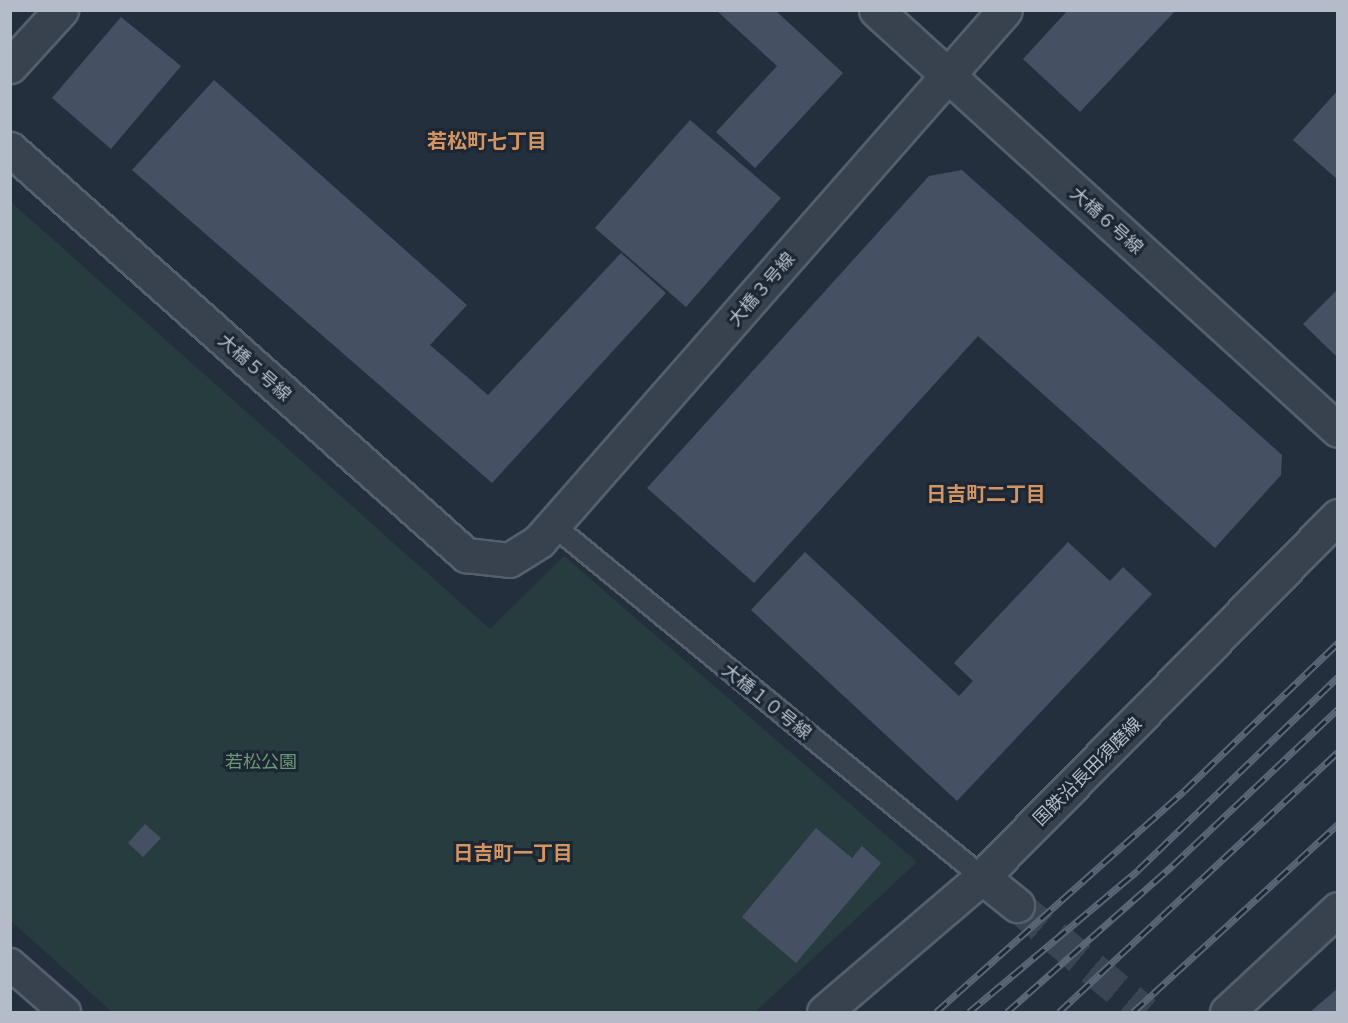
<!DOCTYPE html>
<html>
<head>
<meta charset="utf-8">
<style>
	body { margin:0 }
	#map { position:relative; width:1348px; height:1023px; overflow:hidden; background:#242f3e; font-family:"Open Sans","Noto Sans JP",sans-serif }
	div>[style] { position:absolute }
	.green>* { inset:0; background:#263c3f }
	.building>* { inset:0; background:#455162 }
	.minor-tunnel>* { height:33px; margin-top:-16.5px; transform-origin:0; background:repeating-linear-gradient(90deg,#3a4453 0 33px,transparent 0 49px) }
	.roads { filter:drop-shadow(2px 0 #565f6c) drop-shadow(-2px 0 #565f6c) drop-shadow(0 2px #565f6c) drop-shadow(0 -2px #565f6c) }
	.service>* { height:20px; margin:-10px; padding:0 10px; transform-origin:10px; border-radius:10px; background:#38414e }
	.pedestrian>* { height:30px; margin:-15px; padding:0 15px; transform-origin:15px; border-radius:15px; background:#38414e }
	.minor>* { height:33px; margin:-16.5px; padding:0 16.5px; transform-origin:16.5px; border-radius:16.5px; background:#38414e }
	.tertiary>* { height:33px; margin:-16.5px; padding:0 16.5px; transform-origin:16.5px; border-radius:16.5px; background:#38414e }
	.rail>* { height:7px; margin-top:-3.5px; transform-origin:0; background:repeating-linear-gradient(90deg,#1d2633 0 14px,#5a6575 0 28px); box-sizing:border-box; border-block:2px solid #5a6575 }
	span { translate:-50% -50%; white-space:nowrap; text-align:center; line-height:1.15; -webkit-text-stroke:6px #1d2633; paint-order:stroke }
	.street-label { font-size:18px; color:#b4bcc9 }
	.park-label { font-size:18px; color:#6b9a76 }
	.neighbourhood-label { font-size:20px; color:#d59563; font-weight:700 }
	.frame { position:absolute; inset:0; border:12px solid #b4bcc9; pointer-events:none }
</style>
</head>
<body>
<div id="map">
	<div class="green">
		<div style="clip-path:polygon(11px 202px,490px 629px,564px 556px,917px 862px,755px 1012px,112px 1012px,11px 921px)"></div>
	</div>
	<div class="building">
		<div style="clip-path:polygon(716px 10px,775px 10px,843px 73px,755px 168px,716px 132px,777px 66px)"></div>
		<div style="clip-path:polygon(1068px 10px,1176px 10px,1080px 112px,1023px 59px)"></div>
		<div style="clip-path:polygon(121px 17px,181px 66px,111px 149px,52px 98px)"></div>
		<div style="clip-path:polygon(214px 80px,467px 305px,430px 345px,488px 395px,621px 253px,666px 293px,492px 483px,132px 170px)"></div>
		<div style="clip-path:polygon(1338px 90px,1338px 180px,1293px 140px)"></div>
		<div style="clip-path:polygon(690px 120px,781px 198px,686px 307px,595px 228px)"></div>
		<div style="clip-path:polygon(962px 170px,1282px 455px,1281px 475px,1215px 548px,978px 336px,754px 583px,647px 488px,929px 176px)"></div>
		<div style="clip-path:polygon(1338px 289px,1338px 358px,1303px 324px)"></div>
		<div style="clip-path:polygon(1068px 542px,1110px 581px,1123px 567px,1152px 594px,957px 801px,751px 610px,805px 552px,959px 696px,973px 681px,954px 663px)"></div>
		<div style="clip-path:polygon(145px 824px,161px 838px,143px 857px,128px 843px)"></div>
		<div style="clip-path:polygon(816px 828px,852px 858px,862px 846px,881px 863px,796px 963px,742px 917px)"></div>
		<div style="clip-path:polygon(1338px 988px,1338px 1012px,1310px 1012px)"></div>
	</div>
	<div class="minor-tunnel">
		<div style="left:1017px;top:905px;width:167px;rotate:39.9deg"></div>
	</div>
	<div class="roads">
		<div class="service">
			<div style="left:553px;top:525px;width:555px;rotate:39.37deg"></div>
		</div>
		<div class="pedestrian">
			<div style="left:10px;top:964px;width:73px;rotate:41.1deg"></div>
		</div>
		<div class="minor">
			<div style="left:10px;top:66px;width:76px;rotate:-47.7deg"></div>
			<div style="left:10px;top:149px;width:611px;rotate:41.68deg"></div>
			<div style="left:466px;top:555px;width:43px;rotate:6.6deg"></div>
			<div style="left:509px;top:560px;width:36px;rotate:-32deg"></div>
			<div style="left:539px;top:541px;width:706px;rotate:-48.73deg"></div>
			<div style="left:982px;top:877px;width:45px;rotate:38.7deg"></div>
		</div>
		<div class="tertiary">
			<div style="left:876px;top:10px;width:624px;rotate:42.27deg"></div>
			<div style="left:824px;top:1012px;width:208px;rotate:-40.5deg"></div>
			<div style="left:982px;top:877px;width:507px;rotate:-45.4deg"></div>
			<div style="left:1227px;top:1012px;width:151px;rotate:-42.9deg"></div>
		</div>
	</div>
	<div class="rail">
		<div style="left:936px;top:1012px;width:332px;rotate:-41.7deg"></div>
		<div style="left:1184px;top:791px;width:214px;rotate:-43.9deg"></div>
		<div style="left:969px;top:1012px;width:221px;rotate:-40deg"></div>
		<div style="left:1138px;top:870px;width:278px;rotate:-44deg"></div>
		<div style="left:1007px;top:1012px;width:222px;rotate:-41.5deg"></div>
		<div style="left:1173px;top:865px;width:227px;rotate:-43.4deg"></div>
		<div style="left:1059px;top:1012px;width:381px;rotate:-43deg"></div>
		<div style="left:1133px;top:1012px;width:278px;rotate:-42.5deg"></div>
	</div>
	<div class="street-label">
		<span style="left:1107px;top:220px;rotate:42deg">大橋６号線</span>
		<span style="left:761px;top:289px;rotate:-49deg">大橋３号線</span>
		<span style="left:255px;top:367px;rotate:42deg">大橋５号線</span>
		<span style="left:767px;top:701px;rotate:39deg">大橋１０号線</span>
		<span style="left:1087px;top:771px;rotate:-45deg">国鉄沿長田須磨線</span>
	</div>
	<div class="park-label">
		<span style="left:261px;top:761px">若松公園</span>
	</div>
	<div class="neighbourhood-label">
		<span style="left:487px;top:140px">若松町七丁目</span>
		<span style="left:986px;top:493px">日吉町二丁目</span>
		<span style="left:513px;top:852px">日吉町一丁目</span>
	</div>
	<div class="frame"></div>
</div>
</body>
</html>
